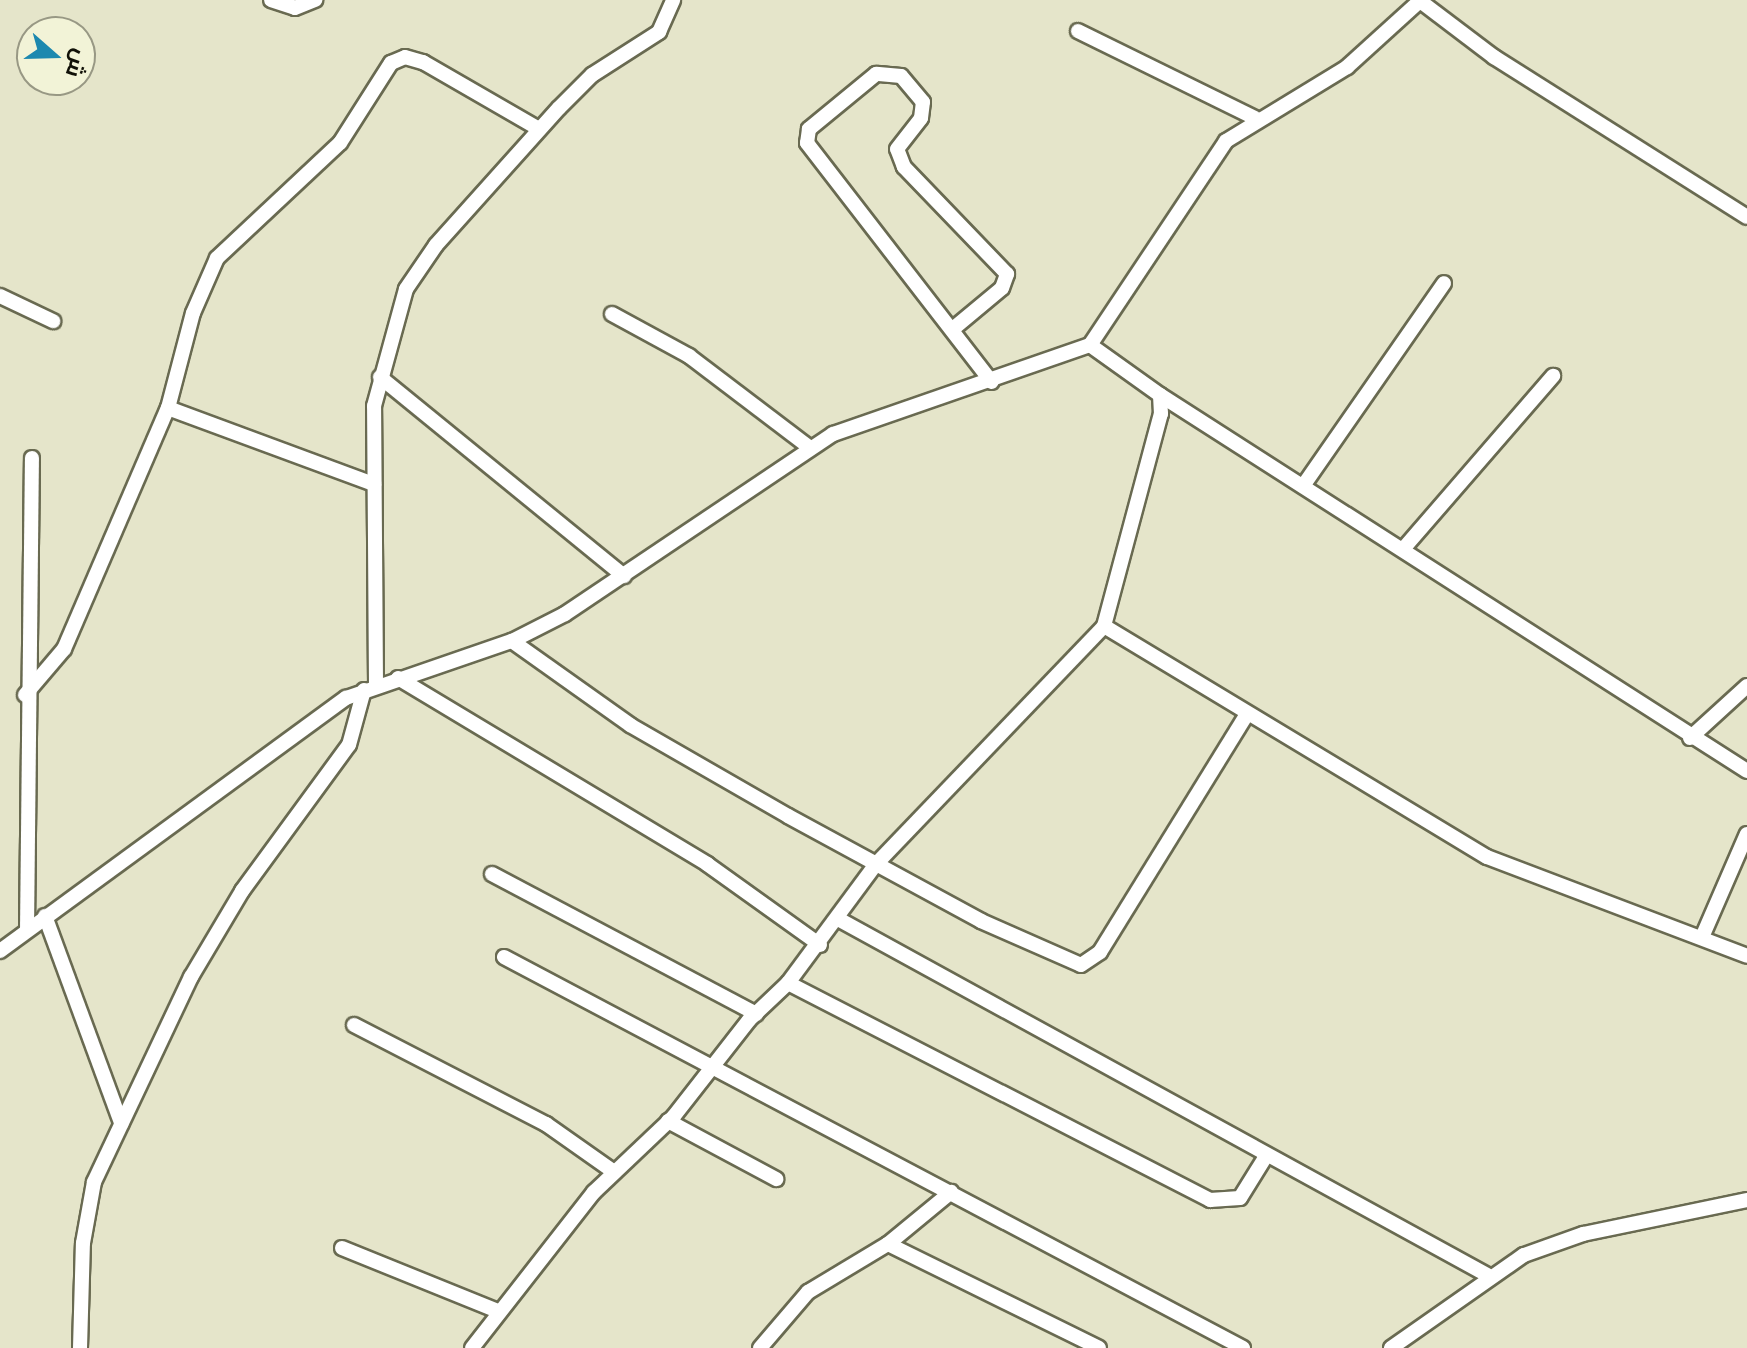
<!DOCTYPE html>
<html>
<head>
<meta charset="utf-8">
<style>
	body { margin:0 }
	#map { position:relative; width:1747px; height:1348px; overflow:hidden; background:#e5e5ca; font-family:"Fira Sans Condensed",Cairo,sans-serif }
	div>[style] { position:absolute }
	.roads { filter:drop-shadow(2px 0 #696a51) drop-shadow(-2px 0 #696a51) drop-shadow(0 2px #696a51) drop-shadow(0 -2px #696a51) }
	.street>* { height:14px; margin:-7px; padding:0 7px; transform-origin:7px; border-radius:7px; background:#fff }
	span { translate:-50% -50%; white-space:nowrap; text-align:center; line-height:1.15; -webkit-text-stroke:6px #f2f3d7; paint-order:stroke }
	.north { position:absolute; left:16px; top:16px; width:80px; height:80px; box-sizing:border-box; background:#f2f3d7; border:2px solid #989884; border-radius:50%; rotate:110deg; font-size:22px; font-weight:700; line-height:32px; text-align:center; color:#101007 }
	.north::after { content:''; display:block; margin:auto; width:28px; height:36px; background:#1c88af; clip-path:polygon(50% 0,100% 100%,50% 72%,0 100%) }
</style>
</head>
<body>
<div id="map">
	<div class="roads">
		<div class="street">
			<div style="left:271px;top:0;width:25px;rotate:18deg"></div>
			<div style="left:295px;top:8px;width:22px;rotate:-22deg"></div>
			<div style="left:1420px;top:1px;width:93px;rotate:37.1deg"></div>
			<div style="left:1494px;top:57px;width:299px;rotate:32.3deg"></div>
			<div style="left:1078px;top:31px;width:197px;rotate:26.2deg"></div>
			<div style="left:0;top:296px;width:59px;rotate:25.3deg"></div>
			<div style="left:612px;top:314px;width:88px;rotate:28.6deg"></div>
			<div style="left:689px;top:356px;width:151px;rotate:37.2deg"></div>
			<div style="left:954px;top:328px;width:62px;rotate:-39.8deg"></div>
			<div style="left:1002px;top:288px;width:15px;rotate:-70deg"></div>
			<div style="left:1007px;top:274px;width:149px;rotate:-133.9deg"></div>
			<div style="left:904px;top:167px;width:19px;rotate:-111deg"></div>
			<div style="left:897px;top:149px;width:39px;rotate:-52deg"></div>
			<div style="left:921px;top:118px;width:16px;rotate:-83deg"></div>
			<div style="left:923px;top:102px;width:34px;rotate:-130deg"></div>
			<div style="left:901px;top:76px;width:25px;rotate:-175deg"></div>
			<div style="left:876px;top:74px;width:87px;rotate:140.6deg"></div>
			<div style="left:809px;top:129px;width:14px;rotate:98deg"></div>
			<div style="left:807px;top:143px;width:302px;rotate:52.3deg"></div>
			<div style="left:380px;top:377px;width:315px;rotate:39.2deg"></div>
			<div style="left:1160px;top:395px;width:697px;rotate:32.64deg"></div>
			<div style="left:168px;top:408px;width:220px;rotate:20.3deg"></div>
			<div style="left:1303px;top:486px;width:247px;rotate:-55.2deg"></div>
			<div style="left:1404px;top:548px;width:228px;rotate:-49.1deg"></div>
			<div style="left:1104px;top:626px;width:447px;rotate:31.1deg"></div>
			<div style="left:1487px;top:857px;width:278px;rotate:20.8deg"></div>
			<div style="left:512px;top:641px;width:145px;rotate:35.4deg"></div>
			<div style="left:630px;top:725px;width:182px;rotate:29.9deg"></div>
			<div style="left:788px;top:816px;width:220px;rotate:28.5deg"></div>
			<div style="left:981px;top:921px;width:109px;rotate:23.7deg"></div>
			<div style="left:1081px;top:965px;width:23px;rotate:-34deg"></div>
			<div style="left:1100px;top:952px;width:276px;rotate:-58.3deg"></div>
			<div style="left:398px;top:678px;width:361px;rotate:31deg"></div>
			<div style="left:707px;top:864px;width:139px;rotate:35.6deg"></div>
			<div style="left:376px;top:684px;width:278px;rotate:-90.4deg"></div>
			<div style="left:374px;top:406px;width:121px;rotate:-74.7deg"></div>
			<div style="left:406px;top:289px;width:53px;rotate:-55.7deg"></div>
			<div style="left:436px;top:245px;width:184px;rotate:-48.1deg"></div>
			<div style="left:559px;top:108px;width:47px;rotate:-45deg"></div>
			<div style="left:592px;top:75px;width:80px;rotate:-32.7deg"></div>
			<div style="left:659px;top:32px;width:35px;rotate:-66deg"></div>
			<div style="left:25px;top:695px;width:60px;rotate:-49.7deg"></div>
			<div style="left:64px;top:649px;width:262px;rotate:-66.7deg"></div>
			<div style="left:168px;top:408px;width:98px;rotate:-75.3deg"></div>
			<div style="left:193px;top:313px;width:60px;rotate:-66.4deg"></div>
			<div style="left:217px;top:258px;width:168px;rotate:-43.1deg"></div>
			<div style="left:340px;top:143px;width:95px;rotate:-57.5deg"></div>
			<div style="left:391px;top:63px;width:15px;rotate:-23deg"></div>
			<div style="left:405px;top:57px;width:19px;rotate:16deg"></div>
			<div style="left:423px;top:62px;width:134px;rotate:30deg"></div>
			<div style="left:1690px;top:738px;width:77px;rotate:-42.4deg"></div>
			<div style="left:492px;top:874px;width:299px;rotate:27.9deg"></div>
			<div style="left:45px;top:916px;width:221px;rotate:69.8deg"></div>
			<div style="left:840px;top:920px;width:738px;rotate:28.75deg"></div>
			<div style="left:27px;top:930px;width:472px;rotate:-89.4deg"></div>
			<div style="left:1703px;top:935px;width:110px;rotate:-66.5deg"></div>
			<div style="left:0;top:951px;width:429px;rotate:-36.2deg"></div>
			<div style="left:346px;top:698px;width:176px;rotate:-19deg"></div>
			<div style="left:512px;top:641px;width:59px;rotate:-27deg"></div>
			<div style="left:565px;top:614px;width:323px;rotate:-33.9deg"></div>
			<div style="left:833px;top:434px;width:272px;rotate:-19.1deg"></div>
			<div style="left:1090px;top:345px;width:245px;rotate:-56.3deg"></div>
			<div style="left:1226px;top:141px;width:142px;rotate:-31.4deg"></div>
			<div style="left:1347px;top:67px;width:100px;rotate:-42.2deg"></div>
			<div style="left:504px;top:957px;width:836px;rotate:27.88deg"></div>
			<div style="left:788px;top:983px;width:475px;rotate:27.2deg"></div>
			<div style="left:1210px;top:1200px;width:30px;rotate:-4deg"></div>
			<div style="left:1240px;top:1198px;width:49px;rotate:-58.2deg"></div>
			<div style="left:354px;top:1025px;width:216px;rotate:27.3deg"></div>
			<div style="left:546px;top:1124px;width:83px;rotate:35.2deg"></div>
			<div style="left:668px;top:1121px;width:123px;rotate:28.2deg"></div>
			<div style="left:888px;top:1244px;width:235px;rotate:26.2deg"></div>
			<div style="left:342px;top:1248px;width:168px;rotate:22deg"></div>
			<div style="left:80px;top:1348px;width:105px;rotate:-88.4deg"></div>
			<div style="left:83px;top:1243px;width:62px;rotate:-79.8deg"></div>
			<div style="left:94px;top:1182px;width:227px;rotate:-64.7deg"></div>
			<div style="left:191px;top:977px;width:100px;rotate:-59.3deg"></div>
			<div style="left:242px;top:891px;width:181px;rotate:-53.8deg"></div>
			<div style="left:349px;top:745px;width:57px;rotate:-74.7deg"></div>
			<div style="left:472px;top:1348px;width:198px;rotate:-52deg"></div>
			<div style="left:594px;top:1192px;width:110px;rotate:-43.5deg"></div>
			<div style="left:674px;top:1116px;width:122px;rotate:-52deg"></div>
			<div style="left:749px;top:1020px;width:54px;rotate:-43.5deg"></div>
			<div style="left:788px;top:983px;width:148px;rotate:-53.5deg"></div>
			<div style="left:876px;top:864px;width:330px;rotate:-46.2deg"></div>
			<div style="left:1104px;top:626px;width:220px;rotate:-75deg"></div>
			<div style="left:1161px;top:414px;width:19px;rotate:-93deg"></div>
			<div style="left:1160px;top:395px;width:86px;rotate:-144.5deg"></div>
			<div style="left:760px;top:1348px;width:74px;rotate:-49.4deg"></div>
			<div style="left:808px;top:1292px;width:93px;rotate:-31deg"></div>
			<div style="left:888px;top:1244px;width:82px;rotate:-39.5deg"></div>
			<div style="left:1391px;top:1348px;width:162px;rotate:-35deg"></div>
			<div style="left:1524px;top:1255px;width:63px;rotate:-19.6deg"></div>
			<div style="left:1583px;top:1234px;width:167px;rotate:-11.7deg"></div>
		</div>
	</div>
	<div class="north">ش</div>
</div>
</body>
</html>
